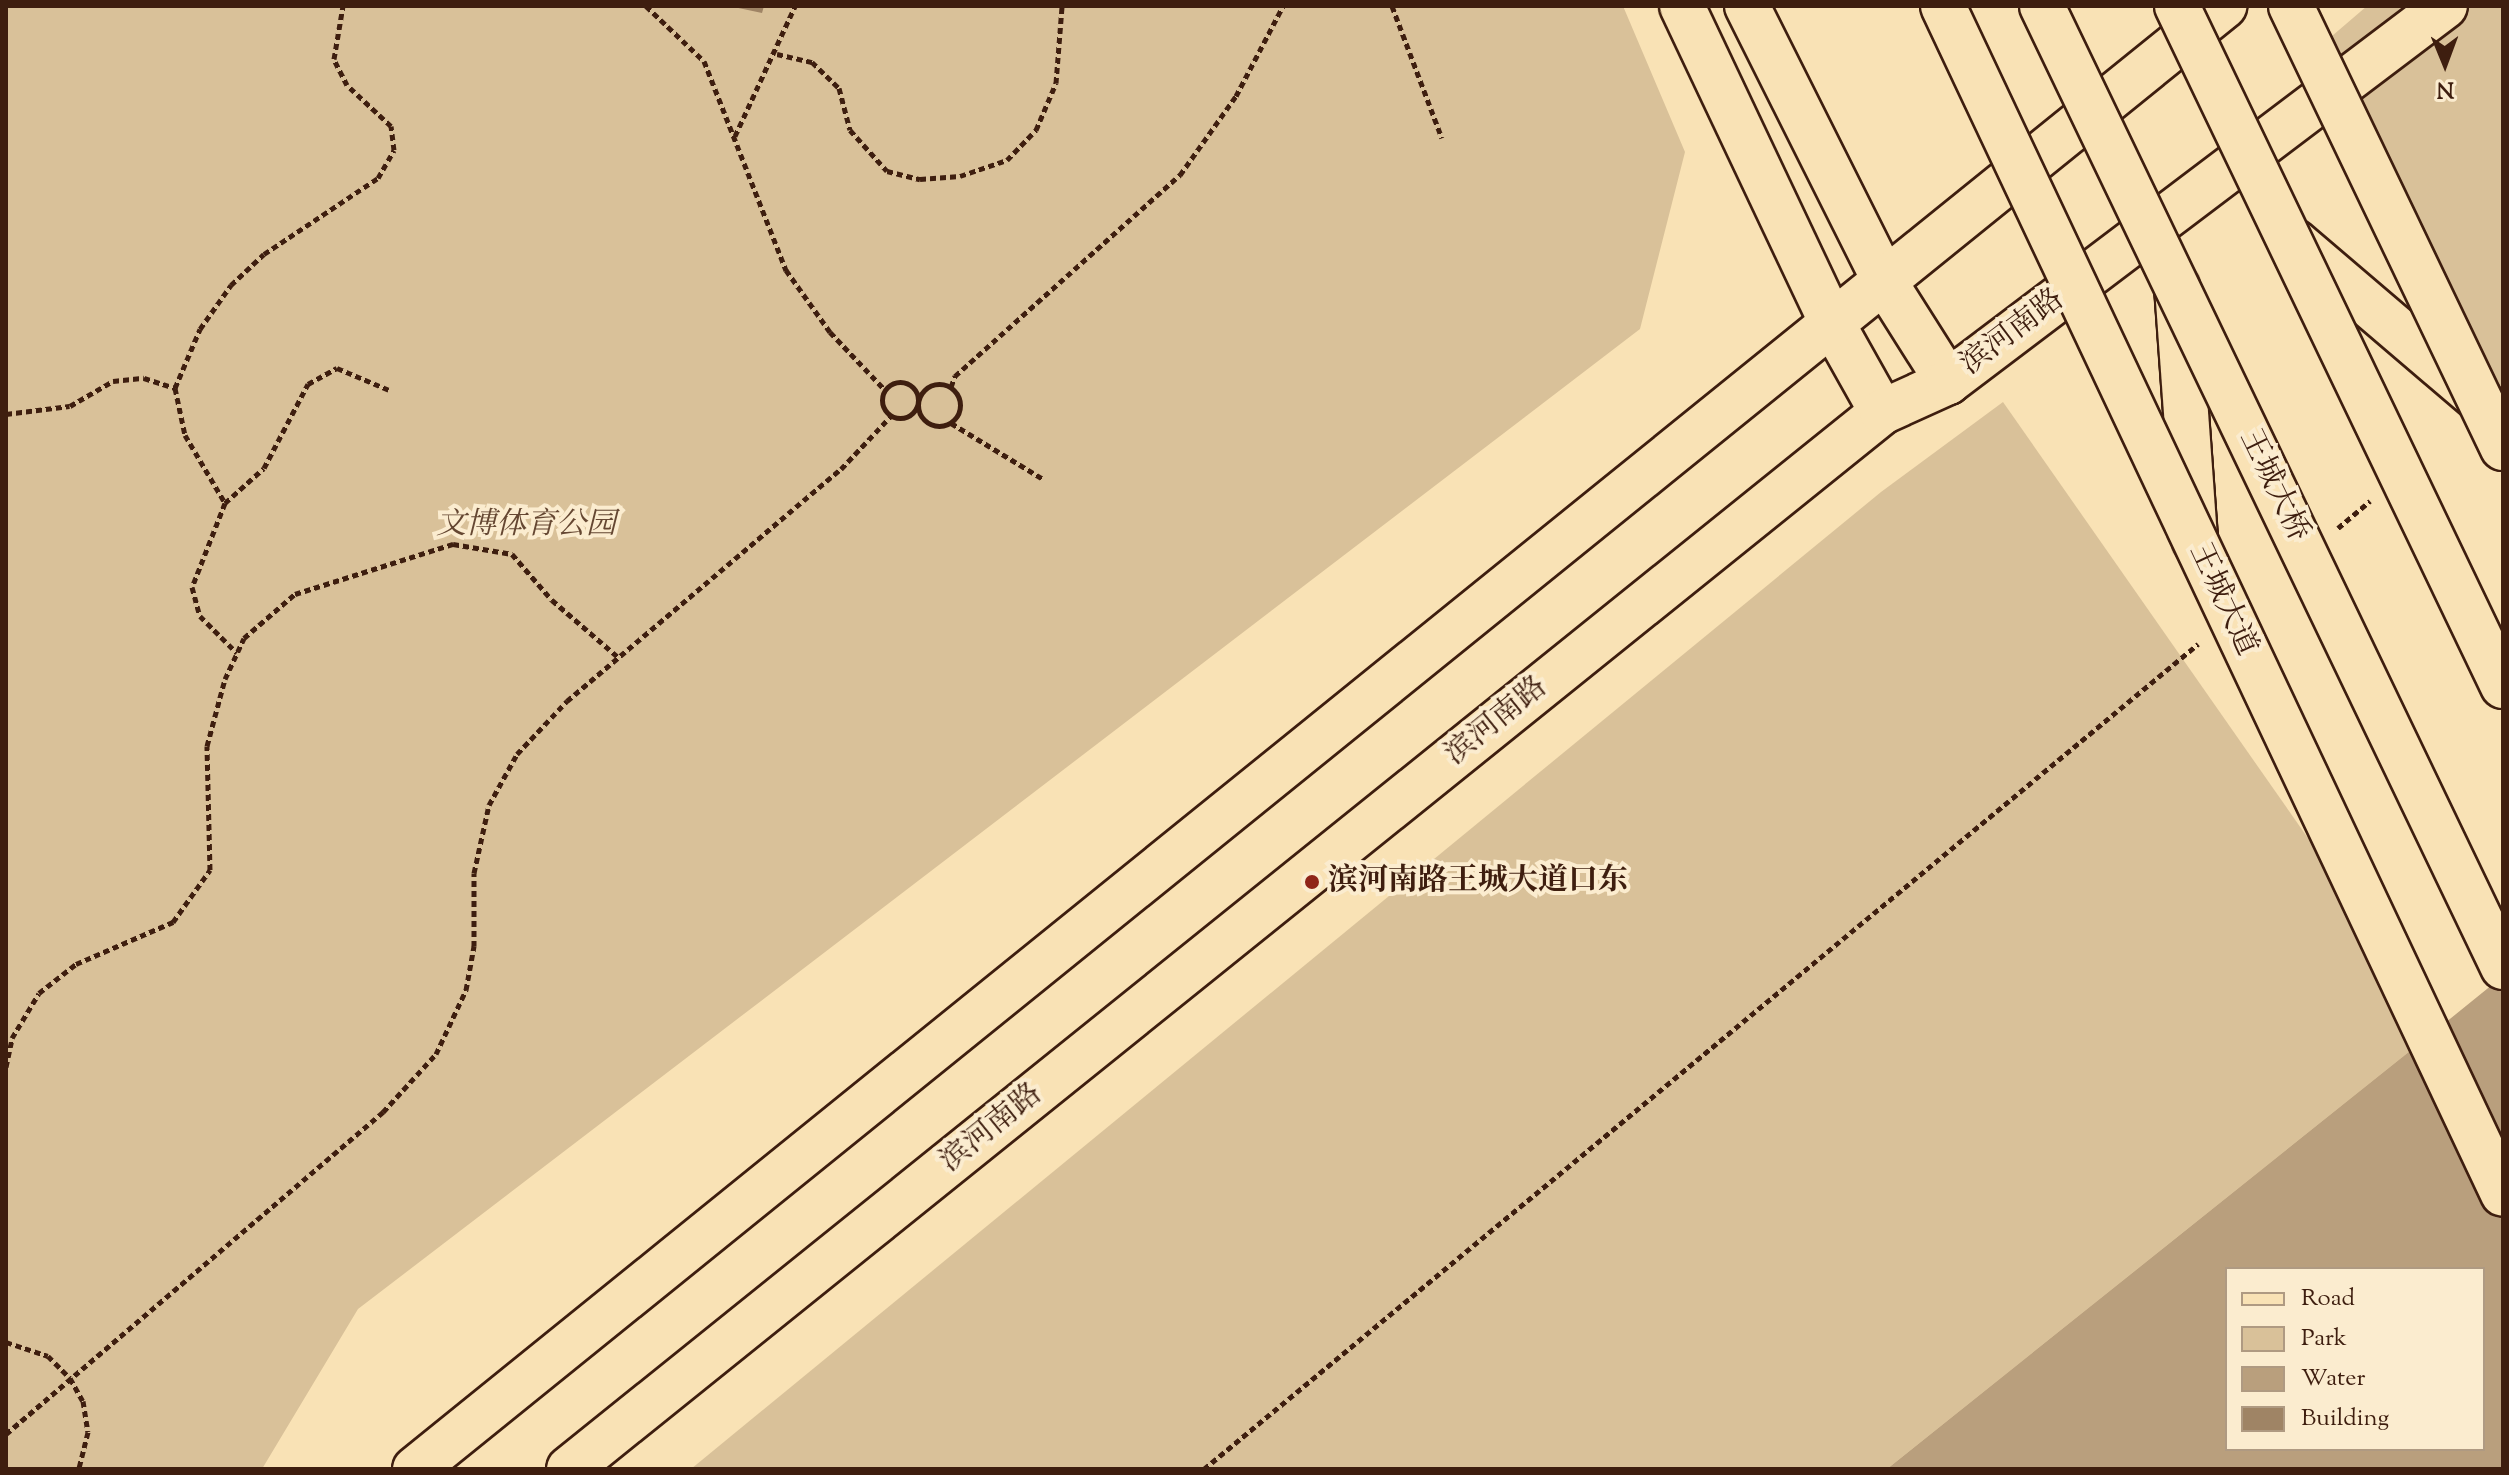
<!DOCTYPE html>
<html>
<head>
<meta charset="utf-8">
<style>
	body { margin:0 }
	#map { position:relative; width:2509px; height:1475px; overflow:hidden; background:#f9e2b5; font-family:"Sorts Mill Goudy","Noto Serif SC",serif }
	div>[style] { position:absolute }
	.green>* { inset:0; background:#d9c199 }
	.water>* { inset:0; background:#b99f7d }
	.building>* { inset:0; background:#9f8465 }
	.path>* { height:5px; margin-top:-2.5px; transform-origin:0; background:repeating-linear-gradient(90deg,#3e1e0f 0 6px,transparent 0 10px) }
	.path>.ring { margin:-2.5px; padding:0; box-sizing:content-box; background:none; border:5px solid #3e1e0f; border-radius:50% }
	.roads { filter:drop-shadow(2px 0 #3e1e0f) drop-shadow(-2px 0 #3e1e0f) drop-shadow(0 2px #3e1e0f) drop-shadow(0 -2px #3e1e0f) }
	.major>* { height:44px; margin:-22px; padding:0 22px; transform-origin:22px; border-radius:22px; background:#f9e2b5 }
	.highway>* { height:44px; margin:-22px; padding:0 22px; transform-origin:22px; border-radius:22px; background:#f9e2b5 }
	.path-bridge>* { height:5px; margin-top:-2.5px; transform-origin:0; background:repeating-linear-gradient(90deg,#3e1e0f 0 6px,transparent 0 10px) }
	.bridges { filter:drop-shadow(2px 0 #3e1e0f) drop-shadow(-2px 0 #3e1e0f) drop-shadow(0 2px #3e1e0f) drop-shadow(0 -2px #3e1e0f) }
	.major-bridge>* { height:44px; margin:-22px; padding:0 22px; transform-origin:22px; border-radius:22px; background:#f9e2b5 }
	.highway-bridge>* { height:44px; margin:-22px; padding:0 22px; transform-origin:22px; border-radius:22px; background:#f9e2b5 }
	.dots>* { width:22px; height:22px; translate:-50% -50%; box-sizing:border-box; border:4px solid #fbeccf; border-radius:50% }
	span { translate:-50% -50%; white-space:nowrap; text-align:center; line-height:1.15; -webkit-text-stroke:8px #fbeccf; paint-order:stroke }
	.street-label { font-size:30px; color:#3e1e0f }
	.park-label { font-size:30px; color:#654732; font-style:italic }
	.poi-label { font-size:30px; color:#3e1e0f; font-weight:700 }
	.left { translate:0 -50%; text-align:left }
	.frame { position:absolute; inset:0; border:8px solid #3e1e0f; pointer-events:none }
	.legend { position:absolute; left:2225px; top:1267px; width:260px; height:184px; box-sizing:border-box; background:#fbeccf; border:2px solid #af9a82; margin:0; padding:10px 14px; list-style:none; font-size:24px; color:#3e1e0f }
	.legend li { display:flex; align-items:center; gap:16px; height:40px }
	.legend b { width:40px; border:2px solid #af9a82 }
	.north { position:absolute; left:2405px; top:24px; width:80px; height:80px; -webkit-text-stroke:6px #fbeccf; paint-order:stroke; rotate:179deg; font-size:22px; font-weight:700; line-height:32px; text-align:center; color:#3e1e0f }
	.north::after { content:''; display:block; margin:auto; width:28px; height:36px; background:#3e1e0f; clip-path:polygon(50% 0,100% 100%,50% 72%,0 100%) }
</style>
</head>
<body>
<div id="map">
	<div class="green">
		<div style="clip-path:polygon(6px 6px,1623px 6px,1685px 152px,1640px 329px,358px 1309px,262px 1469px,6px 1469px)"></div>
		<div style="clip-path:polygon(2367px 6px,2503px 6px,2503px 447px,2311px 54px)"></div>
		<div style="clip-path:polygon(2003px 402px,2440px 1027px,1887px 1469px,691px 1469px,1881px 492px)"></div>
	</div>
	<div class="water">
		<div style="clip-path:polygon(evenodd,2503px 976px,2503px 1469px,1887px 1469px,2440px 1027px,2503px 976px,2227px 1269px,2483px 1269px,2483px 1449px,2227px 1449px,2227px 1269px)"></div>
	</div>
	<div class="building">
		<div style="clip-path:polygon(729px 6px,764px 6px,762px 13px)"></div>
	</div>
	<div class="path">
		<div style="left:646px;top:6px;width:80px;rotate:43.5deg"></div>
		<div style="left:704px;top:61px;width:225px;rotate:68.6deg"></div>
		<div style="left:786px;top:270px;width:76px;rotate:54.6deg"></div>
		<div style="left:830px;top:332px;width:80px;rotate:46.5deg"></div>
		<div style="left:1392px;top:6px;width:141px;rotate:69.3deg"></div>
		<div style="left:777px;top:54px;width:36px;rotate:13deg"></div>
		<div style="left:812px;top:62px;width:37px;rotate:44deg"></div>
		<div style="left:839px;top:88px;width:43px;rotate:75.3deg"></div>
		<div style="left:850px;top:130px;width:55px;rotate:47.9deg"></div>
		<div style="left:887px;top:171px;width:34px;rotate:14deg"></div>
		<div style="left:920px;top:179px;width:40px;rotate:-4.3deg"></div>
		<div style="left:960px;top:176px;width:50px;rotate:-18.8deg"></div>
		<div style="left:1007px;top:160px;width:42px;rotate:-46deg"></div>
		<div style="left:1036px;top:130px;width:51px;rotate:-66.9deg"></div>
		<div style="left:1056px;top:83px;width:77px;rotate:-85.5deg"></div>
		<div style="left:735px;top:136px;width:143px;rotate:-65.2deg"></div>
		<div class="ring" style="left:882px;top:382px;width:31px;height:31px"></div>
		<div class="ring" style="left:918px;top:384px;width:37px;height:37px"></div>
		<div style="left:951px;top:387px;width:12px;rotate:-70deg"></div>
		<div style="left:955px;top:376px;width:302px;rotate:-41.8deg"></div>
		<div style="left:1180px;top:175px;width:97px;rotate:-54.7deg"></div>
		<div style="left:1236px;top:96px;width:102px;rotate:-62.4deg"></div>
		<div style="left:175px;top:388px;width:48px;rotate:78deg"></div>
		<div style="left:185px;top:435px;width:79px;rotate:59.5deg"></div>
		<div style="left:225px;top:503px;width:90px;rotate:111.4deg"></div>
		<div style="left:192px;top:587px;width:30px;rotate:75deg"></div>
		<div style="left:200px;top:616px;width:52px;rotate:45deg"></div>
		<div style="left:6px;top:414px;width:64px;rotate:-7.1deg"></div>
		<div style="left:70px;top:406px;width:50px;rotate:-30.2deg"></div>
		<div style="left:113px;top:381px;width:31px;rotate:-6deg"></div>
		<div style="left:144px;top:378px;width:33px;rotate:18deg"></div>
		<div style="left:175px;top:388px;width:64px;rotate:-67deg"></div>
		<div style="left:200px;top:329px;width:54px;rotate:-54.8deg"></div>
		<div style="left:231px;top:285px;width:45px;rotate:-43.2deg"></div>
		<div style="left:264px;top:254px;width:137px;rotate:-33.7deg"></div>
		<div style="left:378px;top:178px;width:32px;rotate:-60deg"></div>
		<div style="left:394px;top:150px;width:24px;rotate:-97deg"></div>
		<div style="left:391px;top:126px;width:60px;rotate:-137deg"></div>
		<div style="left:347px;top:85px;width:29px;rotate:-117deg"></div>
		<div style="left:334px;top:59px;width:54px;rotate:-80.4deg"></div>
		<div style="left:951px;top:423px;width:108px;rotate:31.3deg"></div>
		<div style="left:225px;top:503px;width:52px;rotate:-41.9deg"></div>
		<div style="left:264px;top:468px;width:95px;rotate:-62.4deg"></div>
		<div style="left:308px;top:384px;width:33px;rotate:-29deg"></div>
		<div style="left:337px;top:368px;width:56px;rotate:22.9deg"></div>
		<div style="left:2338px;top:528px;width:42px;rotate:-40.2deg"></div>
		<div style="left:6px;top:1067px;width:30px;rotate:-78deg"></div>
		<div style="left:12px;top:1038px;width:52px;rotate:-59deg"></div>
		<div style="left:39px;top:993px;width:47px;rotate:-38.1deg"></div>
		<div style="left:76px;top:964px;width:106px;rotate:-23.4deg"></div>
		<div style="left:173px;top:922px;width:64px;rotate:-54.6deg"></div>
		<div style="left:210px;top:870px;width:124px;rotate:-91.4deg"></div>
		<div style="left:207px;top:746px;width:69px;rotate:-75deg"></div>
		<div style="left:225px;top:679px;width:45px;rotate:-65.1deg"></div>
		<div style="left:244px;top:638px;width:67px;rotate:-40.8deg"></div>
		<div style="left:295px;top:594px;width:166px;rotate:-17.6deg"></div>
		<div style="left:453px;top:544px;width:60px;rotate:9.6deg"></div>
		<div style="left:512px;top:554px;width:61px;rotate:49deg"></div>
		<div style="left:552px;top:600px;width:87px;rotate:40.8deg"></div>
		<div style="left:6px;top:1434px;width:496px;rotate:-40.5deg"></div>
		<div style="left:383px;top:1112px;width:79px;rotate:-47.6deg"></div>
		<div style="left:436px;top:1054px;width:71px;rotate:-64.9deg"></div>
		<div style="left:466px;top:990px;width:45px;rotate:-79.7deg"></div>
		<div style="left:474px;top:946px;width:73px;rotate:-90deg"></div>
		<div style="left:474px;top:873px;width:70px;rotate:-77.6deg"></div>
		<div style="left:489px;top:805px;width:58px;rotate:-61.2deg"></div>
		<div style="left:517px;top:754px;width:73px;rotate:-46.7deg"></div>
		<div style="left:567px;top:701px;width:359px;rotate:-40.3deg"></div>
		<div style="left:841px;top:469px;width:73px;rotate:-46.7deg"></div>
		<div style="left:1204px;top:1469px;width:1292px;rotate:-39.69deg"></div>
	</div>
	<div class="roads">
		<div class="major">
			<div style="left:1682px;top:6px;width:351px;rotate:64.7deg"></div>
			<div style="left:1832px;top:323px;width:102px;rotate:60.7deg"></div>
			<div style="left:1747px;top:6px;width:311px;rotate:63.4deg"></div>
			<div style="left:1886px;top:284px;width:116px;rotate:57.7deg"></div>
			<div style="left:415px;top:1469px;width:2327px;rotate:-38.96deg"></div>
			<div style="left:569px;top:1469px;width:1686px;rotate:-38.83deg"></div>
			<div style="left:1882px;top:412px;width:72px;rotate:-24.4deg"></div>
			<div style="left:1948px;top:382px;width:623px;rotate:-37.11deg"></div>
		</div>
		<div class="highway">
			<div style="left:2295px;top:242px;width:243px;rotate:40.5deg"></div>
			<div style="left:2177px;top:287px;width:255px;rotate:85.9deg"></div>
		</div>
	</div>
	<div class="path-bridge">
		<div style="left:6px;top:1342px;width:44px;rotate:18.4deg"></div>
		<div style="left:48px;top:1356px;width:31px;rotate:45deg"></div>
		<div style="left:70px;top:1378px;width:26px;rotate:61deg"></div>
		<div style="left:83px;top:1401px;width:31px;rotate:81deg"></div>
		<div style="left:88px;top:1432px;width:38px;rotate:104deg"></div>
	</div>
	<div class="bridges">
		<div class="major-bridge">
			<div style="left:1943px;top:6px;width:1313px;rotate:64.76deg"></div>
			<div style="left:2291px;top:6px;width:490px;rotate:64.4deg"></div>
		</div>
		<div class="highway-bridge">
			<div style="left:2042px;top:6px;width:1066px;rotate:64.37deg"></div>
			<div style="left:2177px;top:6px;width:754px;rotate:64.39deg"></div>
		</div>
	</div>
	<div class="dots">
		<div style="left:1312px;top:882px;background:#8f2418"></div>
	</div>
	<div class="street-label">
		<span style="left:2013px;top:333px;rotate:-37deg">滨河南路</span>
		<span style="left:2273px;top:486px;rotate:64deg">王城大桥</span>
		<span style="left:2222px;top:600px;rotate:65deg">王城大道</span>
		<span style="left:1497px;top:722px;rotate:-39deg">滨河南路</span>
		<span style="left:992px;top:1129px;rotate:-39deg">滨河南路</span>
	</div>
	<div class="park-label">
		<span style="left:526px;top:526px">文博体育公园</span>
	</div>
	<div class="poi-label">
		<span class="left" style="left:1328px;top:882px">滨河南路王城大道口东</span>
	</div>
	<div class="frame"></div>
	<ul class="legend">
	<li><b style="height:10px;background:#f9e2b5"></b>Road</li>
	<li><b style="height:22px;background:#d9c199"></b>Park</li>
	<li><b style="height:22px;background:#b99f7d"></b>Water</li>
	<li><b style="height:22px;background:#9f8465"></b>Building</li>
	</ul>
	<div class="north">N</div>
</div>
</body>
</html>
